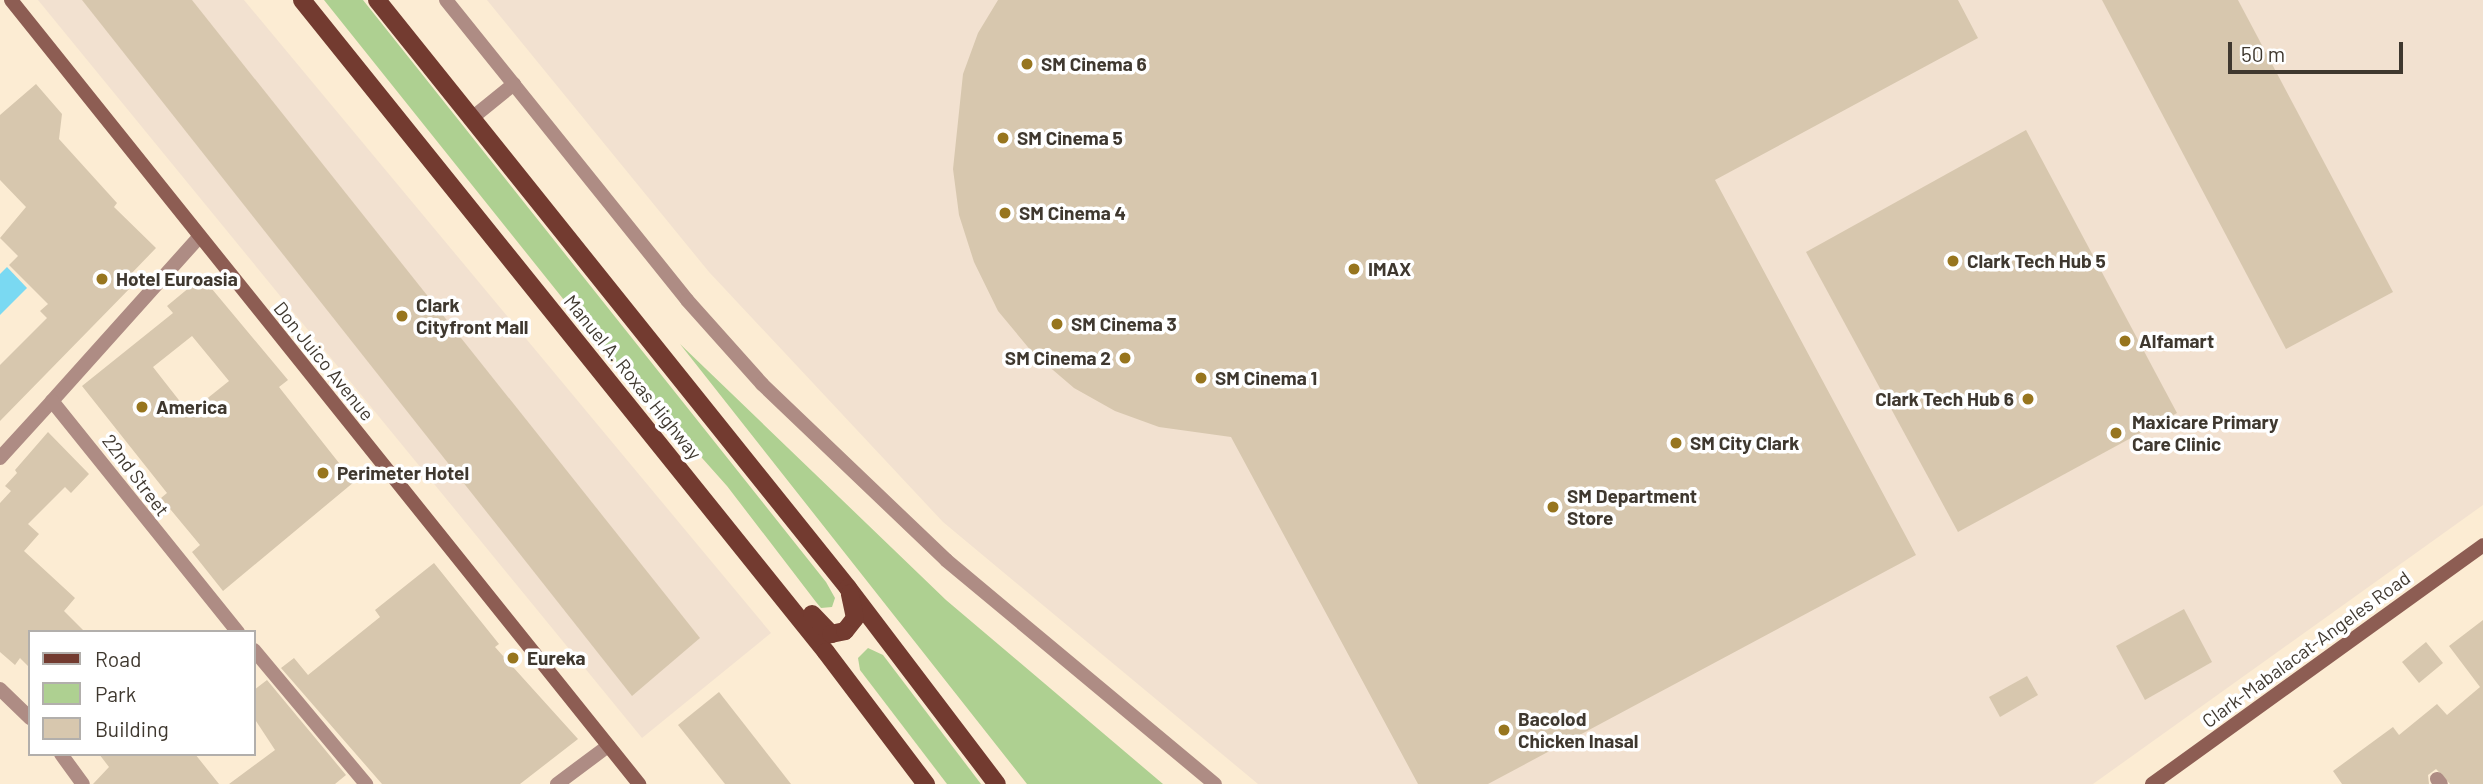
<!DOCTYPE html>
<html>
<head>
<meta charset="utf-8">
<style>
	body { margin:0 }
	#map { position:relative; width:2483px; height:784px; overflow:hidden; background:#fcecd3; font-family:Barlow,sans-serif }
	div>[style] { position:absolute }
	.commercial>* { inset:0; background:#f2e1d0 }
	.green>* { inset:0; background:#aed091 }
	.water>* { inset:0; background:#7ad9f2 }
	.building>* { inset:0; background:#d7c7ae }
	.street>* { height:14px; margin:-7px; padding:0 7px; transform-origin:7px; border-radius:7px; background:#ae8c84 }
	.secondary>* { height:14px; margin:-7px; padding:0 7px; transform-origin:7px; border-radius:7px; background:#8d5d53 }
	.primary>* { height:18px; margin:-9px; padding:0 9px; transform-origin:9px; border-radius:9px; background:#733b30 }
	.dots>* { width:19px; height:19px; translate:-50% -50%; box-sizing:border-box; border:4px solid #fff; border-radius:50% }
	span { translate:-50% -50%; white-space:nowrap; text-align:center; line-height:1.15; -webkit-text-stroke:7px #fff; paint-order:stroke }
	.poi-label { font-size:19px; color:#3f382f; font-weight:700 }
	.left { translate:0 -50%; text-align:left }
	.right { translate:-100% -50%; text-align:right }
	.street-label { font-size:19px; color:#3f382f }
	.legend { position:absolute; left:28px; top:630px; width:228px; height:126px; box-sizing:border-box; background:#fff; border:2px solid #b2afac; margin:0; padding:9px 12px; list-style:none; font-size:21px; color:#3f382f }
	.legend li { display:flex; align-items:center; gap:14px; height:35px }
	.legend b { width:35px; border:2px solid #b2afac }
	.scale { position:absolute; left:2228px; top:42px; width:175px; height:32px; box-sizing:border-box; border:4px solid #3f382f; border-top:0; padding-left:9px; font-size:21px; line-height:24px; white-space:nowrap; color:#3f382f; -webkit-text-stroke:5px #fff; paint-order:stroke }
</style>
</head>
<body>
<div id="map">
	<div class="commercial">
		<div style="clip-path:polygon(38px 0,244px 0,771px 633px,642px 738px)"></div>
		<div style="clip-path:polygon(487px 0,2483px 0,2483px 505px,2093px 784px,1258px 784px,943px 522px,709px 272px)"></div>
	</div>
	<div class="green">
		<div style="clip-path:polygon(324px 0,363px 0,826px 582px,835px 598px,832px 607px,821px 608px,816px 602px,727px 486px,588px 330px)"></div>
		<div style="clip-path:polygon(680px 344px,946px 600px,1163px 784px,1027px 784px)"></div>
		<div style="clip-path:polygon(868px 648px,883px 655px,981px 784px,947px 784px,860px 670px,858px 658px)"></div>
	</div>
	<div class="water">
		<div style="clip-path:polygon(7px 267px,27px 288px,0 315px,0 274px)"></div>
	</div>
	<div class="building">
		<div style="clip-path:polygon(82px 0,192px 0,700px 638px,632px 696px)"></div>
		<div style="clip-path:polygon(998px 0,1958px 0,1978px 38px,1715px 180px,1916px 555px,1488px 784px,1418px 784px,1231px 437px,1159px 427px,1115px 411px,1074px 388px,1032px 352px,998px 311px,974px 262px,959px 215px,953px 169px,963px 74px,978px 33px)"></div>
		<div style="clip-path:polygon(2102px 0,2238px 0,2393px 292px,2286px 349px)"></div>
		<div style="clip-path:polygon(36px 84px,62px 114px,59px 139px,117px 203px,114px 207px,156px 248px,129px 276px,136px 282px,0 421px,0 365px,47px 318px,40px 311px,48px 304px,9px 265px,18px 256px,0 238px,26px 207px,0 180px,0 115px)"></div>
		<div style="clip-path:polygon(2026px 130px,2177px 413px,1958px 532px,1806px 252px)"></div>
		<div style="clip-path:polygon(evenodd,202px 277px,288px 380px,279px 387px,354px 482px,223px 591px,192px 552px,200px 545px,161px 498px,167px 493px,82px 386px,173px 313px,167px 306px,202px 277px,192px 336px,229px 381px,189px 413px,153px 367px,192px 336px)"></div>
		<div style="clip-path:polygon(48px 432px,89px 474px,71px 493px,65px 487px,28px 524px,39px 534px,24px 551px,75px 598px,64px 611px,85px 632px,30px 632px,30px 668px,20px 658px,15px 665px,0 652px,0 503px,11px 491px,5px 486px,17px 473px,15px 470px)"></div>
		<div style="clip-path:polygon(434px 563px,499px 644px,495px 647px,578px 739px,520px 784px,382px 784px,281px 668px,294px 658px,308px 675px,380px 617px,375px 610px)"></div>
		<div style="clip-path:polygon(2184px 609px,2212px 662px,2145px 700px,2116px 646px)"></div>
		<div style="clip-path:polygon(2483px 620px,2483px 784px,2450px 784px,2436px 769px,2428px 775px,2429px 784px,2342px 784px,2333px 771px,2393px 727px,2399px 735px,2437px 704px,2447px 715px,2480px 687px,2449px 646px)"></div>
		<div style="clip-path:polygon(2426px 642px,2443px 663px,2419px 683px,2402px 662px)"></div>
		<div style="clip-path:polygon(2027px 676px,2038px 695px,2000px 717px,1989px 697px)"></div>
		<div style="clip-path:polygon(267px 680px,346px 775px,335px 784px,229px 784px,275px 750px,254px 718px,254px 690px)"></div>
		<div style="clip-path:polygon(719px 692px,791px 784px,725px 784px,678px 725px)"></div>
		<div style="clip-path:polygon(99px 754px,195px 754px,219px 784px,93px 784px,109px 767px)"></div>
	</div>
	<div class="street">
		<div style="left:446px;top:0;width:385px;rotate:51.2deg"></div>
		<div style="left:687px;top:300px;width:113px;rotate:48.2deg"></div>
		<div style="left:762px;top:384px;width:255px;rotate:43.7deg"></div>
		<div style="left:946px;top:560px;width:350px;rotate:39.8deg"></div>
		<div style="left:472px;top:118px;width:54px;rotate:-39deg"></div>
		<div style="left:52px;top:401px;width:220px;rotate:-48.1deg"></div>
		<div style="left:0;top:458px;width:77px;rotate:-47.6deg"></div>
		<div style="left:52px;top:401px;width:297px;rotate:51.2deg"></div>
		<div style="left:254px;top:650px;width:175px;rotate:50.1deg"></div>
		<div style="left:0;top:689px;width:42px;rotate:44deg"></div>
		<div style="left:61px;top:754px;width:37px;rotate:54deg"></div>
		<div style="left:2437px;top:779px;width:6px;rotate:51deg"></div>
		<div style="left:557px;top:784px;width:64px;rotate:-36.7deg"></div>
	</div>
	<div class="secondary">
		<div style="left:11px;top:0;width:1005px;rotate:51.3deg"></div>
		<div style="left:2152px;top:784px;width:408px;rotate:-35.8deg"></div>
	</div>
	<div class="primary">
		<div style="left:302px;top:0;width:836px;rotate:51.21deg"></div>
		<div style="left:826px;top:652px;width:166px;rotate:52.9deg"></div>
		<div style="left:377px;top:0;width:753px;rotate:51.3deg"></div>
		<div style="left:848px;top:588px;width:246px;rotate:52.8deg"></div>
		<div style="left:812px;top:614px;width:28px;rotate:46deg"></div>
		<div style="left:831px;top:634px;width:14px;rotate:-12deg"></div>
		<div style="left:845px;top:631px;width:16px;rotate:-52deg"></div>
		<div style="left:855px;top:618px;width:25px;rotate:-102deg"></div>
	</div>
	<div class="dots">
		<div style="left:1027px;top:64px;background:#97751e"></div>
		<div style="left:1003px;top:138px;background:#97751e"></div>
		<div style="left:1005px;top:213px;background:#97751e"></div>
		<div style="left:1953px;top:261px;background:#97751e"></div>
		<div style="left:1354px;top:269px;background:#97751e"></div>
		<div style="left:102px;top:279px;background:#97751e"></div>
		<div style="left:402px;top:316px;background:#97751e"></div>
		<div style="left:1057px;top:324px;background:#97751e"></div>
		<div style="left:2125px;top:341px;background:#97751e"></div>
		<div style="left:1125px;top:358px;background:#97751e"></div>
		<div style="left:1201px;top:378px;background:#97751e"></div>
		<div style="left:2028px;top:399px;background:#97751e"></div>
		<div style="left:142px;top:407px;background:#97751e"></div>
		<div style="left:2116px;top:433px;background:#97751e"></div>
		<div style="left:1676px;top:443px;background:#97751e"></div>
		<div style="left:323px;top:473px;background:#97751e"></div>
		<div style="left:1553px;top:507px;background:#97751e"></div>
		<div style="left:513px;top:658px;background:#97751e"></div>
		<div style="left:1504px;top:730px;background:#97751e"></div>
	</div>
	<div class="poi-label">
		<span class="left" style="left:1041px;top:64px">SM Cinema 6</span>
		<span class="left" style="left:1017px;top:138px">SM Cinema 5</span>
		<span class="left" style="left:1019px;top:213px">SM Cinema 4</span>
		<span class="left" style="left:1967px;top:261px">Clark Tech Hub 5</span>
		<span class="left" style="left:1368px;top:269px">IMAX</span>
		<span class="left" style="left:116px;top:279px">Hotel Euroasia</span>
		<span class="left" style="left:416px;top:316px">Clark<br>Cityfront Mall</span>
		<span class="left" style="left:1071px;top:324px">SM Cinema 3</span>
		<span class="left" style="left:2139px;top:341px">Alfamart</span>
		<span class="right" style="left:1111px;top:358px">SM Cinema 2</span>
		<span class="left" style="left:1215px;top:378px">SM Cinema 1</span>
		<span class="right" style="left:2014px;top:399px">Clark Tech Hub 6</span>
		<span class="left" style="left:156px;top:407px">America</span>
		<span class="left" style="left:2132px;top:433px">Maxicare Primary<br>Care Clinic</span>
		<span class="left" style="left:1690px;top:443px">SM City Clark</span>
		<span class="left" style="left:337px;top:473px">Perimeter Hotel</span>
		<span class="left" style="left:1567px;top:507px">SM Department<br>Store</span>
		<span class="left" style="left:527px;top:658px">Eureka</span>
		<span class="left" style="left:1518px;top:730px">Bacolod<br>Chicken Inasal</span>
	</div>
	<div class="street-label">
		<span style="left:324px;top:361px;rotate:51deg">Don Juico Avenue</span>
		<span style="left:633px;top:377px;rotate:51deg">Manuel A. Roxas Highway</span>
		<span style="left:136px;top:475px;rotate:53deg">22nd Street</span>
		<span style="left:2306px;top:649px;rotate:-36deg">Clark-Mabalacat-Angeles Road</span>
	</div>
	<ul class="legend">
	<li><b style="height:9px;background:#733b30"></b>Road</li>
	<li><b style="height:19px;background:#aed091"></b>Park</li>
	<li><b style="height:19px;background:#d7c7ae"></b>Building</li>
	</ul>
	<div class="scale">50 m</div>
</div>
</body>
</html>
